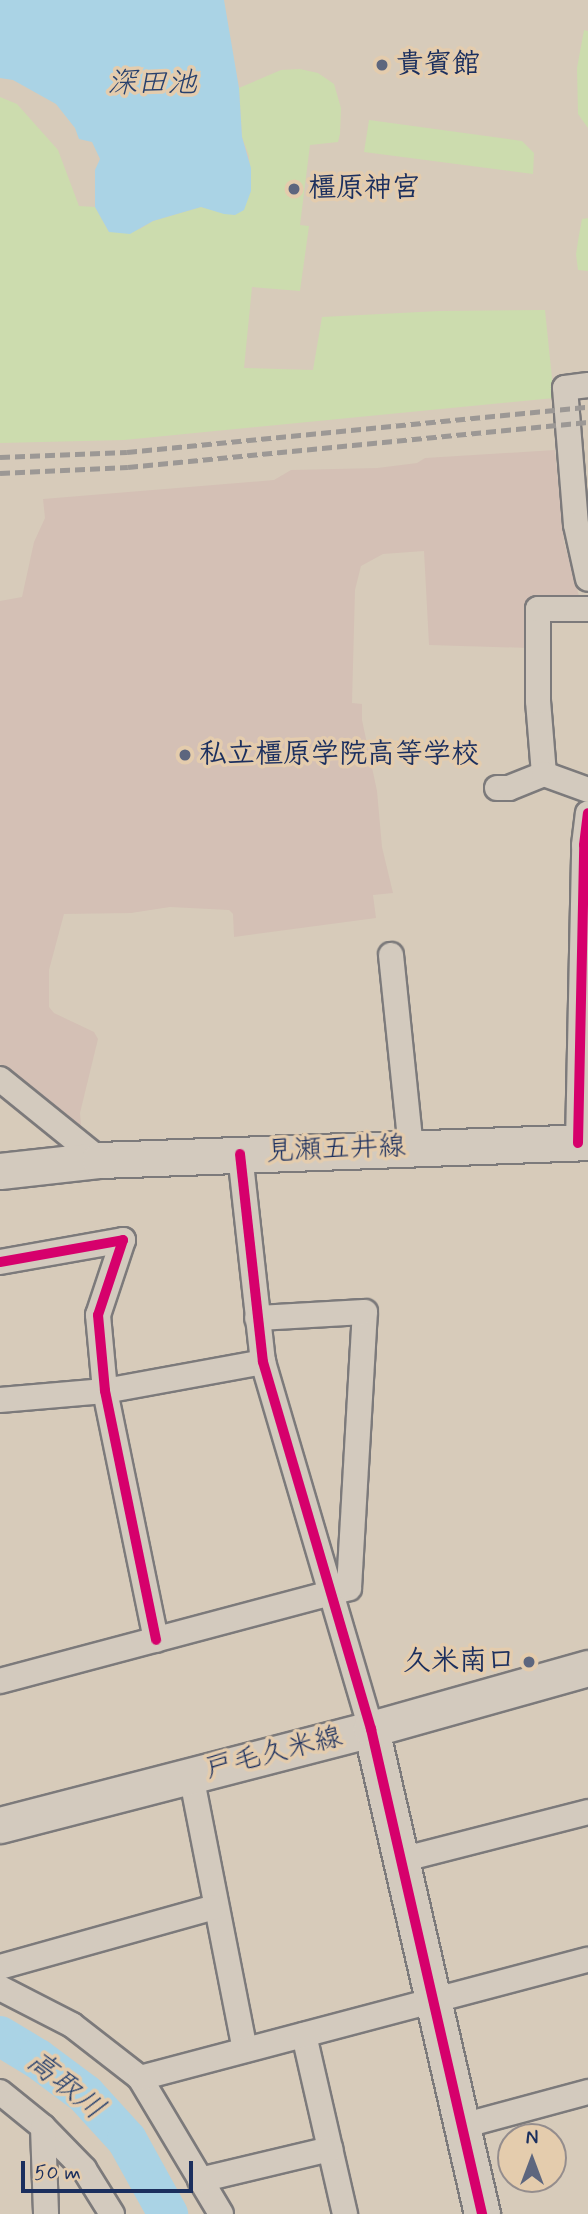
<!DOCTYPE html>
<html>
<head>
<meta charset="utf-8">
<style>
	body { margin:0 }
	#map { position:relative; width:588px; height:2214px; overflow:hidden; background:#d7cbba; font-family:Mynerve,"Klee One",sans-serif }
	div>[style] { position:absolute }
	.built>* { inset:0; background:#d4c0b5 }
	.green>* { inset:0; background:#ccdcae }
	.water>* { inset:0; background:#aad3e5 }
	.river>* { height:40px; margin:-20px; padding:0 20px; transform-origin:20px; border-radius:20px; background:#aad3e5 }
	.roads { filter:drop-shadow(2px 0 #7c7a7b) drop-shadow(-2px 0 #7c7a7b) drop-shadow(0 2px #7c7a7b) drop-shadow(0 -2px #7c7a7b) }
	.street>* { height:24px; margin:-12px; padding:0 12px; transform-origin:12px; border-radius:12px; background:#d3cabe }
	.secondary>* { height:35px; margin:-17.5px; padding:0 17.5px; transform-origin:17.5px; border-radius:17.5px; background:#d3cabe }
	.rail>* { height:5px; margin-top:-2.5px; transform-origin:0; background:repeating-linear-gradient(90deg,#9c9895 0 10px,transparent 0 15px) }
	.cycleway>* { height:10px; margin:-5px; padding:0 5px; transform-origin:5px; border-radius:5px; background:#d6006c }
	.dots>* { width:19px; height:19px; translate:-50% -50%; box-sizing:border-box; border:4px solid #e4ccad; border-radius:50% }
	span { translate:-50% -50%; white-space:nowrap; text-align:center; line-height:1.15; -webkit-text-stroke:7px #e4ccad; paint-order:stroke }
	.poi-label { font-size:28px; color:#1b2f5e; font-weight:700 }
	.left { translate:0 -50%; text-align:left }
	.right { translate:-100% -50%; text-align:right }
	.street-label { font-size:28px; color:#1b2f5e }
	.water-label { font-size:30px; color:#27406d; font-style:italic }
	.north { position:absolute; left:497px; top:2123px; width:70px; height:70px; box-sizing:border-box; background:#e4ccad; border:2px solid #948d8d; border-radius:50%; rotate:0deg; font-size:19px; font-weight:700; line-height:28px; text-align:center; color:#1b2f5e }
	.north::after { content:''; display:block; margin:auto; width:24px; height:32px; background:#5d667e; clip-path:polygon(50% 0,100% 100%,50% 72%,0 100%) }
	.scale { position:absolute; left:21px; top:2161px; width:172px; height:32px; box-sizing:border-box; border:4px solid #1b2f5e; border-top:0; padding-left:9px; font-size:21px; line-height:24px; white-space:nowrap; color:#1b2f5e; -webkit-text-stroke:5px #e4ccad; paint-order:stroke }
</style>
</head>
<body>
<div id="map">
	<div class="built">
		<div style="clip-path:polygon(555px 450px,564px 542px,581px 603px,530px 603px,529px 648px,429px 645px,424px 551px,383px 554px,361px 566px,355px 590px,352px 703px,362px 704px,362px 720px,377px 791px,382px 847px,393px 893px,373px 895px,376px 918px,234px 937px,233px 914px,229px 910px,170px 907px,131px 913px,64px 914px,49px 970px,49px 1007px,54px 1013px,94px 1032px,98px 1039px,80px 1113px,81px 1125px,77px 1130px,0 1064px,0 601px,22px 597px,34px 542px,45px 518px,43px 499px,274px 480px,291px 470px,377px 468px,417px 463px,425px 458px)"></div>
	</div>
	<div class="green">
		<div style="clip-path:polygon(584px 30px,588px 31px,588px 128px,578px 114px,577px 68px)"></div>
		<div style="clip-path:polygon(300px 69px,318px 73px,334px 84px,341px 108px,340px 134px,338px 142px,310px 145px,300px 225px,309px 226px,300px 291px,252px 287px,244px 368px,313px 370px,322px 317px,439px 311px,545px 310px,554px 398px,124px 440px,0 443px,0 97px,17px 104px,58px 150px,79px 206px,95px 207px,109px 232px,140px 229px,153px 221px,201px 207px,235px 215px,251px 191px,249px 156px,242px 137px,239px 88px,281px 70px)"></div>
		<div style="clip-path:polygon(369px 120px,522px 141px,534px 153px,533px 174px,364px 152px)"></div>
		<div style="clip-path:polygon(588px 218px,588px 271px,578px 270px,576px 254px,579px 235px,582px 219px)"></div>
	</div>
	<div class="water">
		<div style="clip-path:polygon(0 0,224px 0,239px 88px,242px 137px,251px 168px,251px 191px,244px 210px,235px 215px,224px 214px,201px 207px,153px 221px,130px 234px,109px 232px,95px 207px,95px 170px,100px 159px,92px 142px,79px 139px,75px 128px,56px 104px,13px 80px,0 78px)"></div>
	</div>
	<div class="river">
		<div style="left:0;top:2036px;width:44px;rotate:31.2deg"></div>
		<div style="left:38px;top:2059px;width:59px;rotate:36.7deg"></div>
		<div style="left:85px;top:2094px;width:62px;rotate:47.6deg"></div>
		<div style="left:127px;top:2140px;width:85px;rotate:61deg"></div>
	</div>
	<div class="roads">
		<div class="street">
			<div style="left:588px;top:385px;width:23px;rotate:173deg"></div>
			<div style="left:565px;top:388px;width:137px;rotate:85.4deg"></div>
			<div style="left:576px;top:525px;width:55px;rotate:77.5deg"></div>
			<div style="left:544px;top:774px;width:73px;rotate:-94.7deg"></div>
			<div style="left:538px;top:701px;width:92px;rotate:-90deg"></div>
			<div style="left:538px;top:609px;width:50px"></div>
			<div style="left:497px;top:788px;width:12px"></div>
			<div style="left:509px;top:788px;width:38px;rotate:-22deg"></div>
			<div style="left:544px;top:774px;width:47px;rotate:20deg"></div>
			<div style="left:391px;top:955px;width:194px;rotate:84.1deg"></div>
			<div style="left:0;top:1079px;width:129px;rotate:39deg"></div>
			<div style="left:578px;top:1143px;width:298px;rotate:-88.8deg"></div>
			<div style="left:584px;top:845px;width:32px;rotate:-83deg"></div>
			<div style="left:240px;top:1154px;width:209px;rotate:83.7deg"></div>
			<div style="left:263px;top:1362px;width:383px;rotate:73.6deg"></div>
			<div style="left:0;top:1262px;width:125px;rotate:-10.1deg"></div>
			<div style="left:123px;top:1240px;width:79px;rotate:108.4deg"></div>
			<div style="left:98px;top:1315px;width:76px;rotate:84.7deg"></div>
			<div style="left:105px;top:1391px;width:254px;rotate:78.4deg"></div>
			<div style="left:0;top:1400px;width:105px;rotate:-4.9deg"></div>
			<div style="left:105px;top:1391px;width:161px;rotate:-10.4deg"></div>
			<div style="left:0;top:1681px;width:361px;rotate:-14.9deg"></div>
			<div style="left:349px;top:1588px;width:276px;rotate:-86.7deg"></div>
			<div style="left:365px;top:1312px;width:108px;rotate:176.8deg"></div>
			<div style="left:191px;top:1775px;width:280px;rotate:78.9deg"></div>
			<div style="left:401px;top:1860px;width:193px;rotate:-14.4deg"></div>
			<div style="left:0;top:1967px;width:223px;rotate:-15.6deg"></div>
			<div style="left:0;top:1988px;width:81px;rotate:27.2deg"></div>
			<div style="left:72px;top:2025px;width:86px;rotate:37.9deg"></div>
			<div style="left:140px;top:2078px;width:158px;rotate:59.2deg"></div>
			<div style="left:304px;top:2035px;width:184px;rotate:77.1deg"></div>
			<div style="left:140px;top:2078px;width:463px;rotate:-14.8deg"></div>
			<div style="left:0;top:2092px;width:55px;rotate:39.1deg"></div>
			<div style="left:43px;top:2127px;width:59px;rotate:45.7deg"></div>
			<div style="left:84px;top:2169px;width:53px;rotate:58.1deg"></div>
			<div style="left:462px;top:2126px;width:131px;rotate:-15.1deg"></div>
			<div style="left:43px;top:2127px;width:87px;rotate:88deg"></div>
			<div style="left:200px;top:2180px;width:134px;rotate:-13.4deg"></div>
		</div>
		<div class="secondary">
			<div style="left:0;top:1171px;width:101px;rotate:-6.3deg"></div>
			<div style="left:100px;top:1160px;width:488px;rotate:-2.1deg"></div>
			<div style="left:371px;top:1729px;width:498px;rotate:77.1deg"></div>
			<div style="left:0;top:1825px;width:383px;rotate:-14.5deg"></div>
			<div style="left:371px;top:1729px;width:225px;rotate:-15.7deg"></div>
		</div>
	</div>
	<div class="rail">
		<div style="left:0;top:457px;width:127px;rotate:-2.3deg"></div>
		<div style="left:127px;top:452px;width:463px;rotate:-5.6deg"></div>
		<div style="left:0;top:473px;width:128px;rotate:-2.7deg"></div>
		<div style="left:128px;top:467px;width:462px;rotate:-5.6deg"></div>
	</div>
	<div class="cycleway">
		<div style="left:578px;top:1143px;width:298px;rotate:-88.8deg"></div>
		<div style="left:584px;top:845px;width:32px;rotate:-83deg"></div>
		<div style="left:240px;top:1154px;width:209px;rotate:83.7deg"></div>
		<div style="left:263px;top:1362px;width:383px;rotate:73.6deg"></div>
		<div style="left:371px;top:1729px;width:498px;rotate:77.1deg"></div>
		<div style="left:0;top:1262px;width:125px;rotate:-10.1deg"></div>
		<div style="left:123px;top:1240px;width:79px;rotate:108.4deg"></div>
		<div style="left:98px;top:1315px;width:76px;rotate:84.7deg"></div>
		<div style="left:105px;top:1391px;width:254px;rotate:78.4deg"></div>
	</div>
	<div class="dots">
		<div style="left:382px;top:65px;background:#5d667e"></div>
		<div style="left:294px;top:189px;background:#5d667e"></div>
		<div style="left:185px;top:755px;background:#5d667e"></div>
		<div style="left:529px;top:1662px;background:#5d667e"></div>
	</div>
	<div class="poi-label">
		<span class="left" style="left:396px;top:65px">貴賓館</span>
		<span class="left" style="left:308px;top:189px">橿原神宮</span>
		<span class="left" style="left:199px;top:755px">私立橿原学院高等学校</span>
		<span class="right" style="left:515px;top:1662px">久米南口</span>
	</div>
	<div class="street-label">
		<span style="left:336px;top:1150px;rotate:-2deg">見瀬五井線</span>
		<span style="left:274px;top:1754px;rotate:-14deg">戸毛久米線</span>
	</div>
	<div class="water-label">
		<span style="left:152px;top:84px">深田池</span>
		<span style="left:65px;top:2086px;rotate:39deg">高取川</span>
	</div>
	<div class="north">N</div>
	<div class="scale">50 m</div>
</div>
</body>
</html>
